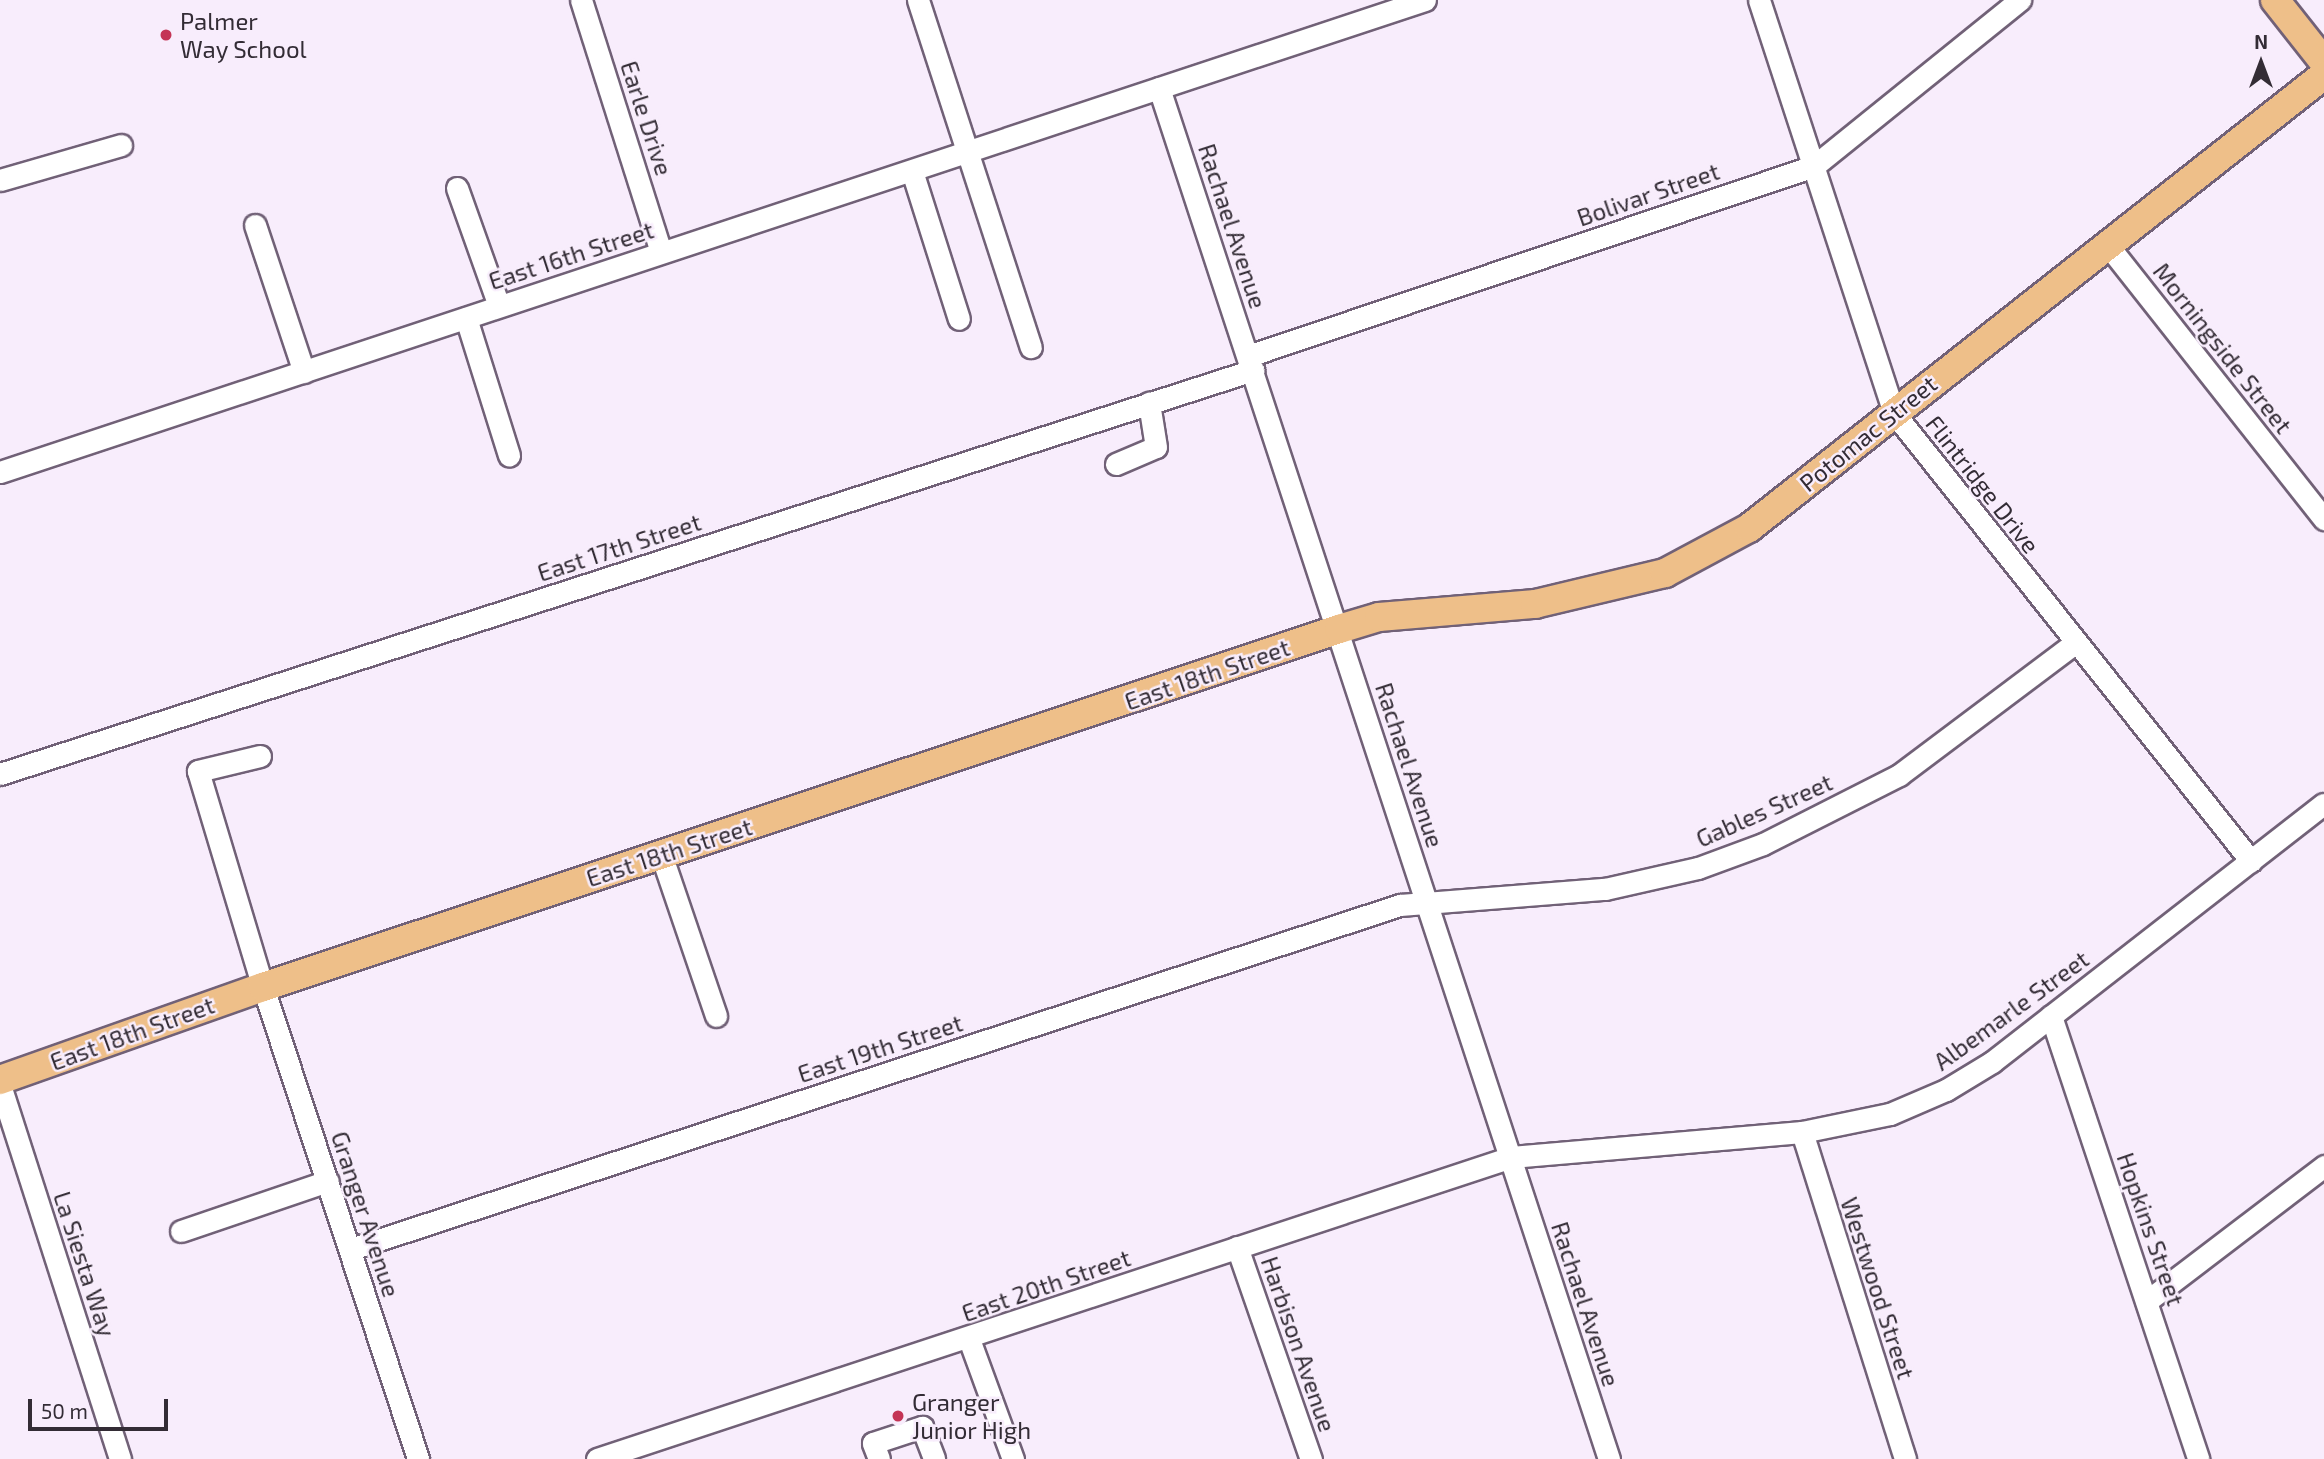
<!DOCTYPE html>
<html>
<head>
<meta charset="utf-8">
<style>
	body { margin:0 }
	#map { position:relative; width:2324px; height:1459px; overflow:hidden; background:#f8edfc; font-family:"Exo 2",sans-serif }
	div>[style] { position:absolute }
	.roads { filter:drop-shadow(2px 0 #716177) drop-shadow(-2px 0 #716177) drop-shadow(0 2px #716177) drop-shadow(0 -2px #716177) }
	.minor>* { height:21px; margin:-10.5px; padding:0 10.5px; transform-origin:10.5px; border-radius:10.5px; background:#fff }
	.major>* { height:28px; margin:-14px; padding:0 14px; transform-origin:14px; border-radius:14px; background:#eebf89 }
	.dots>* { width:19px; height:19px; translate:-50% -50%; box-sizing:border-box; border:4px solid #f8edfc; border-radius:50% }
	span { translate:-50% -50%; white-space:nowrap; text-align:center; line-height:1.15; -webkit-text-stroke:5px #f8edfc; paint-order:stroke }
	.poi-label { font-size:24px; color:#332c35 }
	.left { translate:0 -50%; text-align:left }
	.street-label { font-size:24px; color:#332c35 }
	.north { position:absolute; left:2226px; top:28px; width:70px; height:70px; -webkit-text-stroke:5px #f8edfc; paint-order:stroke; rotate:0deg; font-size:19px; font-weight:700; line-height:28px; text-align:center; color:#332c35 }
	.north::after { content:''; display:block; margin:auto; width:24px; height:32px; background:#332c35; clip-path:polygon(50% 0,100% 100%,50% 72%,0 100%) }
	.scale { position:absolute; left:28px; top:1399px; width:140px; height:32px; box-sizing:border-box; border:4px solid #332c35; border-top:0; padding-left:9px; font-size:21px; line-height:24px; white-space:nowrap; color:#332c35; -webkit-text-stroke:5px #f8edfc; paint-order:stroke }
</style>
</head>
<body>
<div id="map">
	<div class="roads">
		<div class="minor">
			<div style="left:581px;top:0;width:264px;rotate:72.4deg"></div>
			<div style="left:918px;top:0;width:365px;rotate:72deg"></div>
			<div style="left:1759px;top:0;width:435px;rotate:71.9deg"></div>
			<div style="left:1894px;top:413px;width:573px;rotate:51.45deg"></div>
			<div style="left:1159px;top:88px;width:1443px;rotate:71.83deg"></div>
			<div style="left:912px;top:171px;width:155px;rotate:72.4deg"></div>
			<div style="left:0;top:180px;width:126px;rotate:-16.1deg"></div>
			<div style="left:457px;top:188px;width:125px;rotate:70.4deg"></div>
			<div style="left:255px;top:225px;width:155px;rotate:71.6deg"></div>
			<div style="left:2106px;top:243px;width:352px;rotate:51.7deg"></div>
			<div style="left:466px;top:318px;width:144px;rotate:72.6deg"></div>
			<div style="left:1248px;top:356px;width:597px;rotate:-18.56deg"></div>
			<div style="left:1814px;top:166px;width:265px;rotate:-38.9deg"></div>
			<div style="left:1116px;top:464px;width:43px;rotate:-23deg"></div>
			<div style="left:1156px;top:447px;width:45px;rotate:-99deg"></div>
			<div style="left:0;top:472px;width:1501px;rotate:-18.33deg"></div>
			<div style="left:260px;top:756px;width:64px;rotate:166.4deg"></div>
			<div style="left:198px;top:771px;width:226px;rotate:73.3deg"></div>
			<div style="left:263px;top:987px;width:497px;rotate:71.8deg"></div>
			<div style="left:0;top:774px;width:1317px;rotate:-17.87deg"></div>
			<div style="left:661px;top:854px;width:171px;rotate:71.2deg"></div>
			<div style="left:2051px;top:1016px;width:467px;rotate:71.6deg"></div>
			<div style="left:0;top:1085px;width:393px;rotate:72.2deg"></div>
			<div style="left:1802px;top:1132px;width:343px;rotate:72.5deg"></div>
			<div style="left:181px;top:1231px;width:155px;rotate:-18.8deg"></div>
			<div style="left:1237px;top:1247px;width:225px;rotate:70.8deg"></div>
			<div style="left:351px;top:1249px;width:1104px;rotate:-18.16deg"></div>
			<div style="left:1400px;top:905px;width:206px;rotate:-4.5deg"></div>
			<div style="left:1605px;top:889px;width:95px;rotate:-12.7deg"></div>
			<div style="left:1698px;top:868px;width:69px;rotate:-20.3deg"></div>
			<div style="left:1763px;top:844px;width:153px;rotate:-26.9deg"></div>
			<div style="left:1899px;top:775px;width:220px;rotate:-36.9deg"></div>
			<div style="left:2147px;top:1301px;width:223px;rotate:-37.3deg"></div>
			<div style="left:969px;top:1339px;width:128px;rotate:69.9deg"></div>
			<div style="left:597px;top:1459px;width:963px;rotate:-18.28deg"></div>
			<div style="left:1511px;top:1157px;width:292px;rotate:-4.9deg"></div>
			<div style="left:1802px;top:1132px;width:90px;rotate:-11.6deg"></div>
			<div style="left:1890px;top:1114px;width:61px;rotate:-23.2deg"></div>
			<div style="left:1946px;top:1090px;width:54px;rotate:-31.3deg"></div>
			<div style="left:1992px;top:1062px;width:420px;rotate:-37.9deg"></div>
			<div style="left:879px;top:1459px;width:17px;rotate:-111deg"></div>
			<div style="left:873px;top:1443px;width:52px;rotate:-18.1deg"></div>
			<div style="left:922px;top:1427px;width:34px;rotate:69deg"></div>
		</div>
		<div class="major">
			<div style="left:2275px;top:0;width:79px;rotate:51.7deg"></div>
			<div style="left:0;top:1080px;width:279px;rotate:-19.5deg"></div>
			<div style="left:263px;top:987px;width:1134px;rotate:-18.4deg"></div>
			<div style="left:1339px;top:629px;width:42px;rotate:-16.7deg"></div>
			<div style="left:1379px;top:617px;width:157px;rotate:-4.8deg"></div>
			<div style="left:1535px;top:604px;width:134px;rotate:-13.4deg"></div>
			<div style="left:1665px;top:573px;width:95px;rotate:-28.2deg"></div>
			<div style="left:1749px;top:528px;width:732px;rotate:-38.23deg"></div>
		</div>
	</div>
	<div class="dots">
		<div style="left:166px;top:35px;background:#c43455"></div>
		<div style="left:898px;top:1416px;background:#c43455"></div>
	</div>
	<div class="poi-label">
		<span class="left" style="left:180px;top:35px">Palmer<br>Way School</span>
		<span class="left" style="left:912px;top:1416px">Granger<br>Junior High</span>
	</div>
	<div class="street-label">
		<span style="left:647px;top:118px;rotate:72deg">Earle Drive</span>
		<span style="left:1648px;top:194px;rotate:-19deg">Bolivar Street</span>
		<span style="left:1233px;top:226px;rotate:72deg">Rachael Avenue</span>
		<span style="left:571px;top:255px;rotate:-18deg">East 16th Street</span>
		<span style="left:2223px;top:348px;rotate:52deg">Morningside Street</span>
		<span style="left:1868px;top:433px;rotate:-39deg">Potomac Street</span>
		<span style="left:1983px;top:484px;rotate:52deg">Flintridge Drive</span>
		<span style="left:619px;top:547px;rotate:-18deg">East 17th Street</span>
		<span style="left:1207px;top:674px;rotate:-19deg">East 18th Street</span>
		<span style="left:1410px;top:765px;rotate:72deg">Rachael Avenue</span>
		<span style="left:1764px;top:810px;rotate:-24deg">Gables Street</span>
		<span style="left:669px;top:852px;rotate:-18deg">East 18th Street</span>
		<span style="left:2011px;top:1010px;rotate:-36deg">Albemarle Street</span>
		<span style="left:132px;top:1033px;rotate:-20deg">East 18th Street</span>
		<span style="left:880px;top:1048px;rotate:-18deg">East 19th Street</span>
		<span style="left:366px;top:1214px;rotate:72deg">Granger Avenue</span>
		<span style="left:2151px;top:1229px;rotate:71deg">Hopkins Street</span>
		<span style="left:85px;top:1264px;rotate:72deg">La Siesta Way</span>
		<span style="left:1046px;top:1285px;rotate:-19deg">East 20th Street</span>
		<span style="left:1878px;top:1288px;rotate:72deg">Westwood Street</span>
		<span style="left:1586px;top:1304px;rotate:72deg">Rachael Avenue</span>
		<span style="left:1299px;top:1344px;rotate:71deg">Harbison Avenue</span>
	</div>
	<div class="north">N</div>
	<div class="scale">50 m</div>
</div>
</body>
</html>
